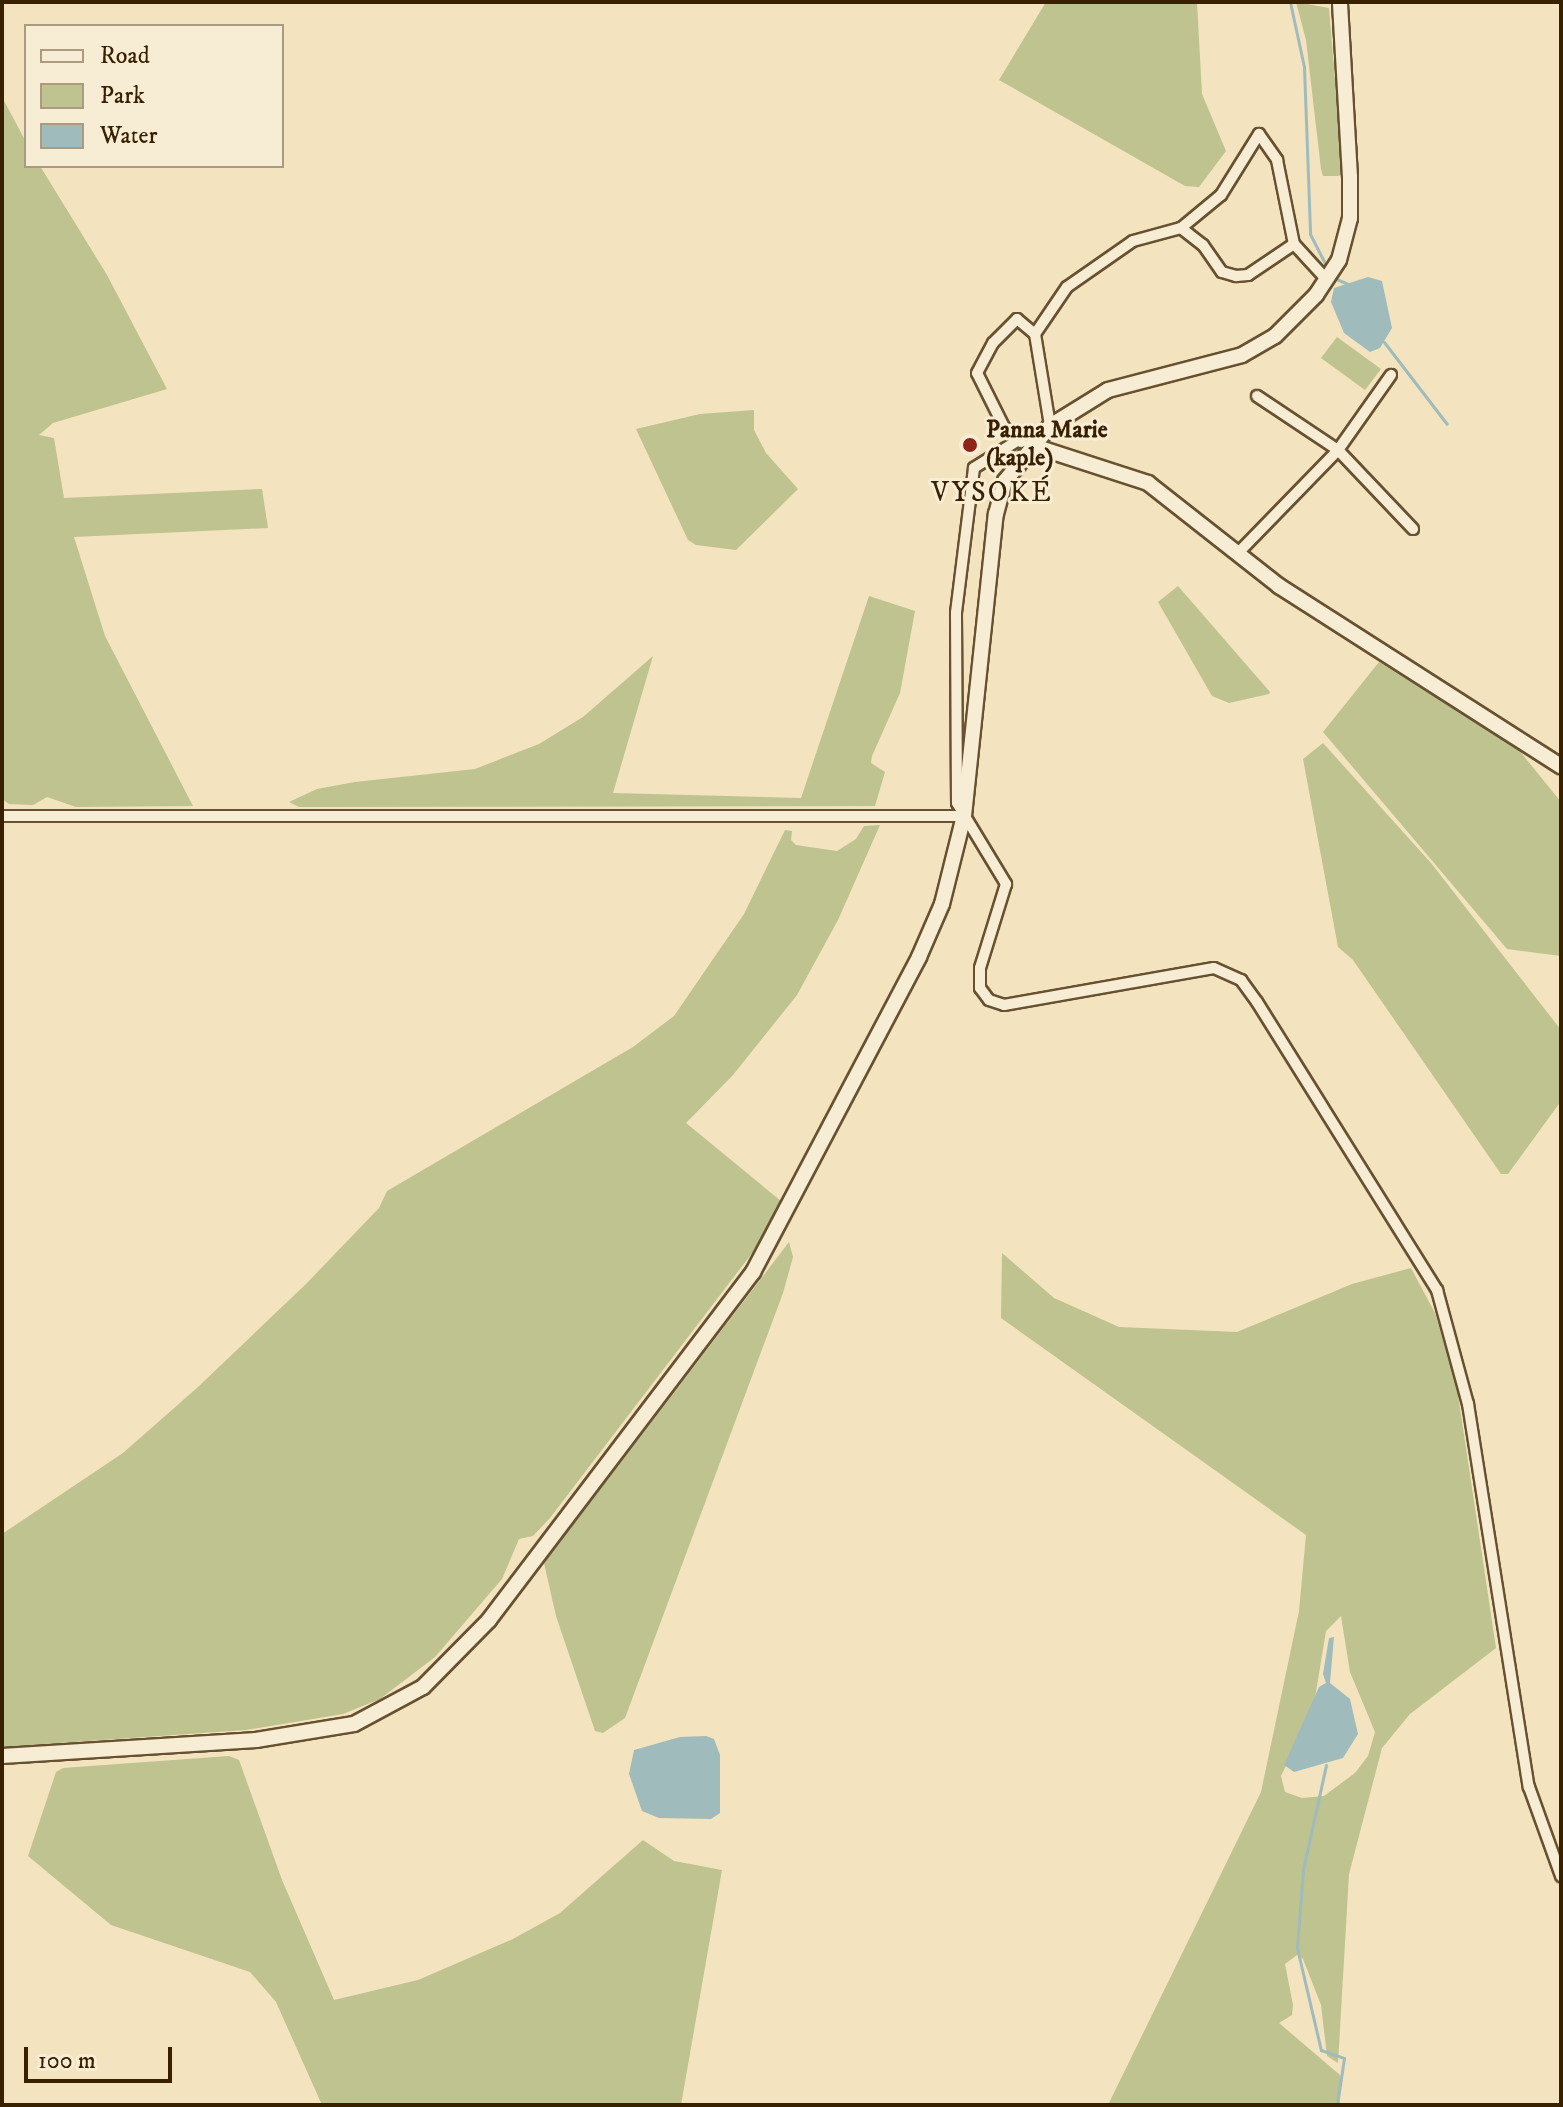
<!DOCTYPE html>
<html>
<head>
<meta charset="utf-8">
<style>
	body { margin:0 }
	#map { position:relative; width:1563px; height:2107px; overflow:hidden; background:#f3e3be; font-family:"IM FELL DW Pica",serif }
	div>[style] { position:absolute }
	.green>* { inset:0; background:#bec38f }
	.water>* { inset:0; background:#a0bbbc }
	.stream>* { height:3px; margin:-1.5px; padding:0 1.5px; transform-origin:1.5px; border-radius:1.5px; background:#a0bbbc }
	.roads { filter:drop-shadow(2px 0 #675130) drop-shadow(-2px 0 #675130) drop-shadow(0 2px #675130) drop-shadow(0 -2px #675130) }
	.street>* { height:10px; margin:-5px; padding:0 5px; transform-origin:5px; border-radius:5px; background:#f7edd5 }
	.secondary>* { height:14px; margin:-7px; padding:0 7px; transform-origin:7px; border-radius:7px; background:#f7edd5 }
	.dots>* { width:22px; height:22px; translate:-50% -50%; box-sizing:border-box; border:4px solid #f7edd5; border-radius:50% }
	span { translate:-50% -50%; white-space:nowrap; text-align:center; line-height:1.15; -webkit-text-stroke:6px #f7edd5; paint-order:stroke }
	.poi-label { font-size:24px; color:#382001; font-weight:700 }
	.left { translate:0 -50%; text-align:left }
	.quarter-label { font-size:28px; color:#382001; letter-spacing:2px }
	.frame { position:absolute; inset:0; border:4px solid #382001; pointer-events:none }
	.legend { position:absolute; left:24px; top:24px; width:260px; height:144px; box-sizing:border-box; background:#f7edd5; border:2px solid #ab9b80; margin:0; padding:10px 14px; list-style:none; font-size:24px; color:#382001 }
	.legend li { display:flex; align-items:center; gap:16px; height:40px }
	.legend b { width:40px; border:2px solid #ab9b80 }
	.scale { position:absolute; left:24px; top:2047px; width:148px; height:36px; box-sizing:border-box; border:4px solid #382001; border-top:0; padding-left:10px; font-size:24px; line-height:28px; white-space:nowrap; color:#382001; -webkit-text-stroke:6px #f7edd5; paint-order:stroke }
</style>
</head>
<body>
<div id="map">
	<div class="green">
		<div style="clip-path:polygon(1046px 2px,1197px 2px,1202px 94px,1226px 151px,1199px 187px,1185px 186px,999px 80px)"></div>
		<div style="clip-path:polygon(1296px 2px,1329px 8px,1343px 174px,1338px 176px,1323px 176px,1321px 169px,1306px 40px)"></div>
		<div style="clip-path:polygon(2px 97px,26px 142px,26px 166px,40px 166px,107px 275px,167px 389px,53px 423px,39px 435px,54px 438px,64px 498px,262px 489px,268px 528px,74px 537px,105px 636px,193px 806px,76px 807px,47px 797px,33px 805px,9px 804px,2px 799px)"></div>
		<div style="clip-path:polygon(1337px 337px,1381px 369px,1365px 390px,1321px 358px)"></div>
		<div style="clip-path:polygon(754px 410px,754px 430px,766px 453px,798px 489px,736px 550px,696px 545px,688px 540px,636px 429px,700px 414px)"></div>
		<div style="clip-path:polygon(1178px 586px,1270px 692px,1269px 694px,1229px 703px,1212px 696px,1158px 602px)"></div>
		<div style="clip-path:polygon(869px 596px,915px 611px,900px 693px,872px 756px,871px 763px,885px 772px,875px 806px,299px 807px,289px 802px,317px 789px,355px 782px,475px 769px,539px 744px,583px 717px,653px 656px,613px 793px,801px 798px)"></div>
		<div style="clip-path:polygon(1379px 662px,1518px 749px,1561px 802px,1561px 956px,1507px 949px,1323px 732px)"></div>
		<div style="clip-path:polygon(1323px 743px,1431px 863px,1561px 1030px,1561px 1101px,1508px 1174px,1501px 1174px,1353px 960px,1338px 947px,1303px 759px)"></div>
		<div style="clip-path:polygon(880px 825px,838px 920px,797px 995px,733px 1075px,686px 1123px,781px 1201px,759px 1244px,550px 1518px,533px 1536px,519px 1539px,502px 1579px,435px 1657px,380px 1699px,343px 1714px,246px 1730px,2px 1747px,2px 1534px,123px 1453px,198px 1387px,306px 1284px,379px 1208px,387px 1191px,633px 1047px,674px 1016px,744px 914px,785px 830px,792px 831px,791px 840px,796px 845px,837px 851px,856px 839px,864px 826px)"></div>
		<div style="clip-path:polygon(789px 1242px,793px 1257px,783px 1293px,625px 1718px,603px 1733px,595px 1731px,556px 1616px,544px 1563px)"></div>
		<div style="clip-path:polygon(evenodd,1002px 1253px,1054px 1298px,1119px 1327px,1237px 1332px,1352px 1284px,1411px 1268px,1435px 1313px,1457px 1388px,1496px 1648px,1410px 1714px,1382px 1748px,1349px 1874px,1338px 2063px,1327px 2056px,1321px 2005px,1303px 1959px,1297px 1955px,1285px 1964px,1293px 2005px,1292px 2015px,1279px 2023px,1340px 2075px,1340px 2105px,1108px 2105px,1261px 1792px,1299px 1611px,1306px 1535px,1001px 1318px,1002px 1253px,1341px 1616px,1350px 1672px,1375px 1732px,1368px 1756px,1355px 1773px,1324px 1796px,1302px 1798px,1285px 1792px,1281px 1776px,1313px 1710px,1326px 1631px,1341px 1616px)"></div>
		<div style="clip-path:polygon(229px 1756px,239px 1760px,282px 1880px,334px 2000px,418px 1980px,513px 1939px,560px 1913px,643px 1840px,674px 1861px,722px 1870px,681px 2105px,322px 2105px,276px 2002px,250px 1972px,111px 1925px,28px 1856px,56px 1772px,63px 1768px)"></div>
	</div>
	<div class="water">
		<div style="clip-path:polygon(1368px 277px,1382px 281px,1392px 328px,1380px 348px,1370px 352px,1344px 333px,1331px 302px,1334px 288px)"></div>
		<div style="clip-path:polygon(1334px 1637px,1330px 1683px,1350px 1699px,1358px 1734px,1343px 1758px,1294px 1772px,1284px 1765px,1319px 1687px,1326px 1683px,1323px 1674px,1329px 1638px)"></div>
		<div style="clip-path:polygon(706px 1736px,714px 1739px,720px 1755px,720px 1813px,711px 1819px,659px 1818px,642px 1811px,629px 1774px,634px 1750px,680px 1737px)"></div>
	</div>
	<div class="stream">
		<div style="left:1290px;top:2px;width:66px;rotate:77.8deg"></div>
		<div style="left:1304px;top:67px;width:167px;rotate:87.9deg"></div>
		<div style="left:1310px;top:234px;width:38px;rotate:63deg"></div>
		<div style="left:1334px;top:278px;width:15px;rotate:23deg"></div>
		<div style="left:1384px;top:342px;width:103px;rotate:52.5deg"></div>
		<div style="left:1326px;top:1765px;width:107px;rotate:102.4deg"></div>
		<div style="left:1303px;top:1870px;width:78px;rotate:94.4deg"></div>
		<div style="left:1297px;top:1948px;width:105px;rotate:76.8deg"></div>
		<div style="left:1321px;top:2050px;width:24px;rotate:19deg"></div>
		<div style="left:1344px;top:2058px;width:48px;rotate:98.5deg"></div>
	</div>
	<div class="roads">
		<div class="street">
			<div style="left:1181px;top:228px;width:52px;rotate:-39.5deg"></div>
			<div style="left:1221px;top:195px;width:72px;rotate:-58.1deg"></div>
			<div style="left:1259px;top:134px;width:32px;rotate:55deg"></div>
			<div style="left:1277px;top:160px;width:86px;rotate:78.6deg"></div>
			<div style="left:1294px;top:244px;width:49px;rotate:47.5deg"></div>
			<div style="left:1035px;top:334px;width:57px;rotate:-55.8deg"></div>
			<div style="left:1067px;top:287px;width:80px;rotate:-34.9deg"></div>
			<div style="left:1133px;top:241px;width:50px;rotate:-15.2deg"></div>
			<div style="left:1181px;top:228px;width:28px;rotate:38deg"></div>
			<div style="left:1203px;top:245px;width:33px;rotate:55deg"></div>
			<div style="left:1222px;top:272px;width:15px;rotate:16deg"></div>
			<div style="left:1236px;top:276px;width:12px;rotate:-5deg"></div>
			<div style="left:1248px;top:275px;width:55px;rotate:-34deg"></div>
			<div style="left:1257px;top:396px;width:97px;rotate:33.7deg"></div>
			<div style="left:1338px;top:450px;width:109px;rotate:46.5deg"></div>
			<div style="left:1017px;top:441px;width:51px;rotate:147.9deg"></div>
			<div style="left:974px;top:468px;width:146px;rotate:97.1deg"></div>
			<div style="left:956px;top:613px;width:190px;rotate:89.7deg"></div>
			<div style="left:957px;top:803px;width:95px;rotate:58.8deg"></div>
			<div style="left:1006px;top:884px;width:88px;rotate:107.2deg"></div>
			<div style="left:980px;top:968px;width:20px;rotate:90deg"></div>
			<div style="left:980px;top:988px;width:15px;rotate:53deg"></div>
			<div style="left:989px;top:1000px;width:16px;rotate:18deg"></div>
			<div style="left:1004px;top:1005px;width:213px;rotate:-10deg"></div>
			<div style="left:1214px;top:968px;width:30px;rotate:24deg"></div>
			<div style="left:1241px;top:980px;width:27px;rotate:54deg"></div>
			<div style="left:1257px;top:1002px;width:340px;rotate:58deg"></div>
			<div style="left:1437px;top:1290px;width:118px;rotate:74.8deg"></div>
			<div style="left:1468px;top:1404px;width:388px;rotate:81deg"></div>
			<div style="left:1529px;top:1787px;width:95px;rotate:70.2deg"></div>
			<div style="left:1021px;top:442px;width:23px;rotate:-139deg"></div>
			<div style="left:1004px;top:427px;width:60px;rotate:-116.6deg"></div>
			<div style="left:977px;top:373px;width:34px;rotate:-62deg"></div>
			<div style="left:993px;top:343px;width:34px;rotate:-45deg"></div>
			<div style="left:1017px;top:319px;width:23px;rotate:40deg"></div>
			<div style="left:1035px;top:334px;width:93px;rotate:80.7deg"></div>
			<div style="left:1238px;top:553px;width:144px;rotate:-45.8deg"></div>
			<div style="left:1338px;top:450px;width:92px;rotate:-54.8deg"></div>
			<div style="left:2px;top:816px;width:962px"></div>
		</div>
		<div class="secondary">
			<div style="left:1031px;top:445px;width:123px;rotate:18deg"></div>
			<div style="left:1148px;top:483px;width:167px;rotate:38.2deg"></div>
			<div style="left:1279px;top:586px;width:335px;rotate:32.6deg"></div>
			<div style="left:2px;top:1756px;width:255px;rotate:-3.6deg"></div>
			<div style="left:256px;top:1740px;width:99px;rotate:-9.3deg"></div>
			<div style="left:354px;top:1724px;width:78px;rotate:-28.2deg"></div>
			<div style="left:423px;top:1687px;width:94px;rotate:-45.4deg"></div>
			<div style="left:489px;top:1620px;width:437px;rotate:-52.8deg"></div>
			<div style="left:753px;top:1272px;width:356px;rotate:-62.2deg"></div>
			<div style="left:919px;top:957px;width:58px;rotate:-66.5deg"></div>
			<div style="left:942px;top:904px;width:91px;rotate:-76deg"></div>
			<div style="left:964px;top:816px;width:304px;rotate:-84deg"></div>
			<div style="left:996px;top:514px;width:34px;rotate:-75deg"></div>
			<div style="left:1005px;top:481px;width:71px;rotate:-50.7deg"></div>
			<div style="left:1050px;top:426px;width:68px;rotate:-31.8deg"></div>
			<div style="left:1108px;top:390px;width:138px;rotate:-14.6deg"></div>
			<div style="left:1242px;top:355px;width:38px;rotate:-30deg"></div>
			<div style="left:1275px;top:336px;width:58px;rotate:-45deg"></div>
			<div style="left:1316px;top:295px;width:42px;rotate:-56.7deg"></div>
			<div style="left:1339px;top:260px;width:43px;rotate:-75.3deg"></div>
			<div style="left:1350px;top:218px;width:41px;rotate:-90deg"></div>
			<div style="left:1350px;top:177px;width:175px;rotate:-93.3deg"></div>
		</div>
	</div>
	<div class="dots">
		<div style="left:970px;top:445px;background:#8f2418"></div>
	</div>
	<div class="poi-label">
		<span class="left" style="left:986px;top:445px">Panna Marie<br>(kaple)</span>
	</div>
	<div class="quarter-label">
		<span style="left:992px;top:493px">VYSOKÉ</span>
	</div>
	<div class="frame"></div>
	<ul class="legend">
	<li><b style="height:10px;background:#f7edd5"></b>Road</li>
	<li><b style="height:22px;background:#bec38f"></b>Park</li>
	<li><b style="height:22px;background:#a0bbbc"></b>Water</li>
	</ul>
	<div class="scale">100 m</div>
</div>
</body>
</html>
